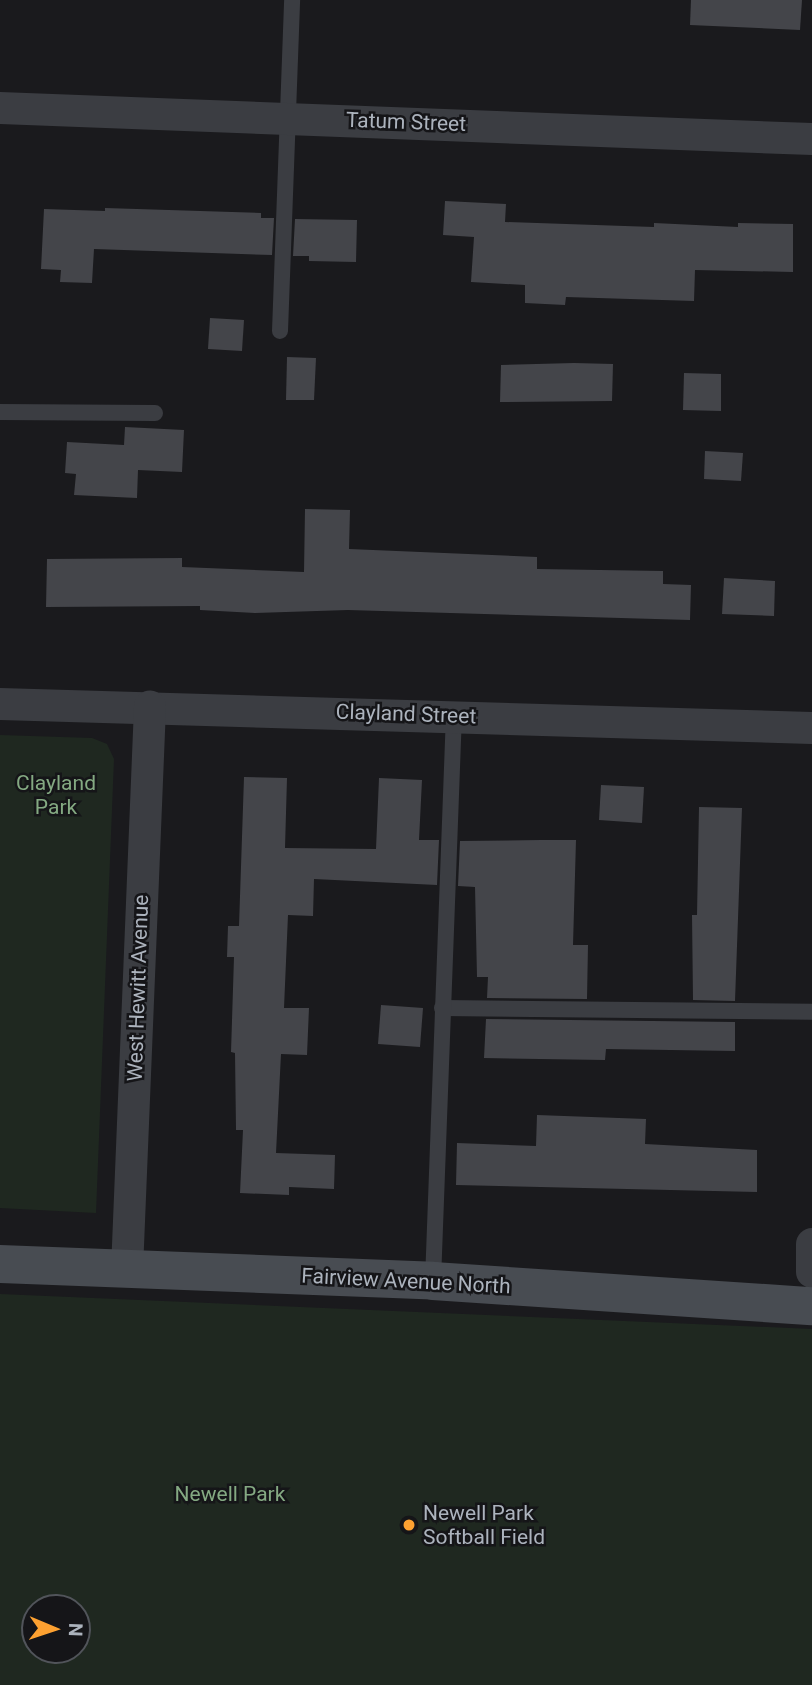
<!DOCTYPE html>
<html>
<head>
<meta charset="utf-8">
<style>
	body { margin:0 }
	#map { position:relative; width:812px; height:1685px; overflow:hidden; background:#1a1a1d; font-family:Roboto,sans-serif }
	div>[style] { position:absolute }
	.green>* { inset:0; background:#1f2820 }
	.building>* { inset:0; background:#44454a }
	.lane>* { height:16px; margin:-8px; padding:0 8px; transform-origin:8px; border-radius:8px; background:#3b3d42 }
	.street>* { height:32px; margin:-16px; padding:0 16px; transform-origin:16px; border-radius:16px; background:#3b3d42 }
	.secondary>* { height:38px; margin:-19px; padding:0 19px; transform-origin:19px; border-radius:19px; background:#484c52 }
	.dots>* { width:19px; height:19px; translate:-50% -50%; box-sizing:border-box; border:4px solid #151518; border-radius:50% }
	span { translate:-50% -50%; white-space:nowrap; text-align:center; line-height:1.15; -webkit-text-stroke:5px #151518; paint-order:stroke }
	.street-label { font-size:21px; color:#acb3bd }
	.park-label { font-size:21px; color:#84a982 }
	.poi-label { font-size:21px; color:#acb3bd }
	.left { translate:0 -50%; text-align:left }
	.north { position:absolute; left:21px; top:1594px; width:70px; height:70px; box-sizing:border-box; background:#151518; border:2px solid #51545a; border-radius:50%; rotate:92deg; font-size:19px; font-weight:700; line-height:28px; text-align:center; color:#acb3bd }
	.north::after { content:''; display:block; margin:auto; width:24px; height:32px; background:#fda131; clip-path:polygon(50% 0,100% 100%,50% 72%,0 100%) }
</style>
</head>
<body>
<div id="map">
	<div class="green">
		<div style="clip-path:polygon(0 735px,92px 738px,107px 744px,114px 759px,96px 1213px,0 1208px)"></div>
		<div style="clip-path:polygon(evenodd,0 1294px,812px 1329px,812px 1685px,0 1685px,0 1294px,35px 1608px,77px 1608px,77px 1650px,35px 1650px,35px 1608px)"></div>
	</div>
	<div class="building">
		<div style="clip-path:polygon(691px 0,802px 0,800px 30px,690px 25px)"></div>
		<div style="clip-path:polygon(445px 201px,506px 204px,505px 222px,654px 227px,654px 223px,738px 227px,738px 223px,793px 224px,793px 272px,695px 270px,694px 301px,566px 297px,565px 305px,525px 303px,525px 285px,471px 282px,474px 237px,443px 235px)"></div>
		<div style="clip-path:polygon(105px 208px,261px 213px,261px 218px,274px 218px,272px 255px,94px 249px,92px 283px,60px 282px,61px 270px,41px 269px,44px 209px,105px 211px)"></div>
		<div style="clip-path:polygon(295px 219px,357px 220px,356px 262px,309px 261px,309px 256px,293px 256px)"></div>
		<div style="clip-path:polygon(210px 318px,244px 320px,242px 351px,208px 349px)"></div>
		<div style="clip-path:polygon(287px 357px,316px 358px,314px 400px,286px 400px)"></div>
		<div style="clip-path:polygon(574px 363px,613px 364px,612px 401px,500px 402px,501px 365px)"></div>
		<div style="clip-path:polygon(684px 373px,721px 374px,721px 411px,683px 410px)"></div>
		<div style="clip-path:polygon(125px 427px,184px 430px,182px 472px,138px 470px,137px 498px,74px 495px,76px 474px,65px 473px,67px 442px,124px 445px)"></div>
		<div style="clip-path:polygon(705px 451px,743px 453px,741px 481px,704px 479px)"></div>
		<div style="clip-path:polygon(305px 509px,350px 510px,349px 549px,537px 557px,537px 569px,663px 571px,663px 584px,691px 585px,690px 620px,348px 610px,255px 613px,200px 610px,200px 606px,46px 607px,47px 559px,182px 558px,182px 567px,304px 572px)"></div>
		<div style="clip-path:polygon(724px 578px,775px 581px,774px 616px,722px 614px)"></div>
		<div style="clip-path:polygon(244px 777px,287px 778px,285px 848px,376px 849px,379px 778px,422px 780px,419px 840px,439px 840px,437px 885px,314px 879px,313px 916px,288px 915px,284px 1008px,309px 1008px,307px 1055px,281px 1054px,276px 1153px,335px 1155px,334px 1189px,289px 1187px,289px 1195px,240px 1193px,243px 1130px,236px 1130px,235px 1053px,231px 1052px,234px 957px,227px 957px,228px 926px,239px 926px)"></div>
		<div style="clip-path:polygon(601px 785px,644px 787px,642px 823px,599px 820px)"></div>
		<div style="clip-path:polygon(699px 807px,742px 808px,735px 1001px,693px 1000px,692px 915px,697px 915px)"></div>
		<div style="clip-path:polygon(541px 840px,576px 840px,573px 945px,588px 945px,587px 999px,487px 998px,488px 977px,477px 977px,475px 887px,458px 886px,460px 841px)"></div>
		<div style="clip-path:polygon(381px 1005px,423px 1008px,420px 1047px,378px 1044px)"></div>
		<div style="clip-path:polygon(486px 1019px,735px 1022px,735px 1051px,606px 1049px,605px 1060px,484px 1058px)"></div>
		<div style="clip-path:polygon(537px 1115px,646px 1119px,645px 1144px,757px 1150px,757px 1192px,456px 1185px,457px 1143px,536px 1146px)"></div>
	</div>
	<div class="lane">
		<div style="left:280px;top:331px;width:331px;rotate:-87.9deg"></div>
		<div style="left:0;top:412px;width:155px;rotate:0.4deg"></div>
		<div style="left:442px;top:1008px;width:370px;rotate:0.6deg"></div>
		<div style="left:433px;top:1281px;width:566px;rotate:-87.88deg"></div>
	</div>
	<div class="street">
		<div style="left:0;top:108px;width:813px;rotate:2.19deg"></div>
		<div style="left:0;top:704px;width:812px;rotate:1.69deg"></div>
		<div style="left:812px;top:1244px;width:28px;rotate:90deg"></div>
		<div style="left:127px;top:1270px;width:564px;rotate:-87.66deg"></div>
	</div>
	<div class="secondary">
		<div style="left:0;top:1264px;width:433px;rotate:2.2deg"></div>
		<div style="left:433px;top:1281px;width:380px;rotate:3.8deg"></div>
	</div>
	<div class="dots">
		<div style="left:409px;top:1525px;background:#fda131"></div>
	</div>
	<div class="street-label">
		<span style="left:406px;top:122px;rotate:2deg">Tatum Street</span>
		<span style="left:406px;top:714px;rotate:2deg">Clayland Street</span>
		<span style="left:138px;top:988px;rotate:-88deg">West Hewitt Avenue</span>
		<span style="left:406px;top:1281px;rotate:3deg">Fairview Avenue North</span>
	</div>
	<div class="park-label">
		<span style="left:56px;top:795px">Clayland<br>Park</span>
		<span style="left:230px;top:1494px">Newell Park</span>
	</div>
	<div class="poi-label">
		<span class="left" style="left:423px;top:1525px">Newell Park<br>Softball Field</span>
	</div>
	<div class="north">N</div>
</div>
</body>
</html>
